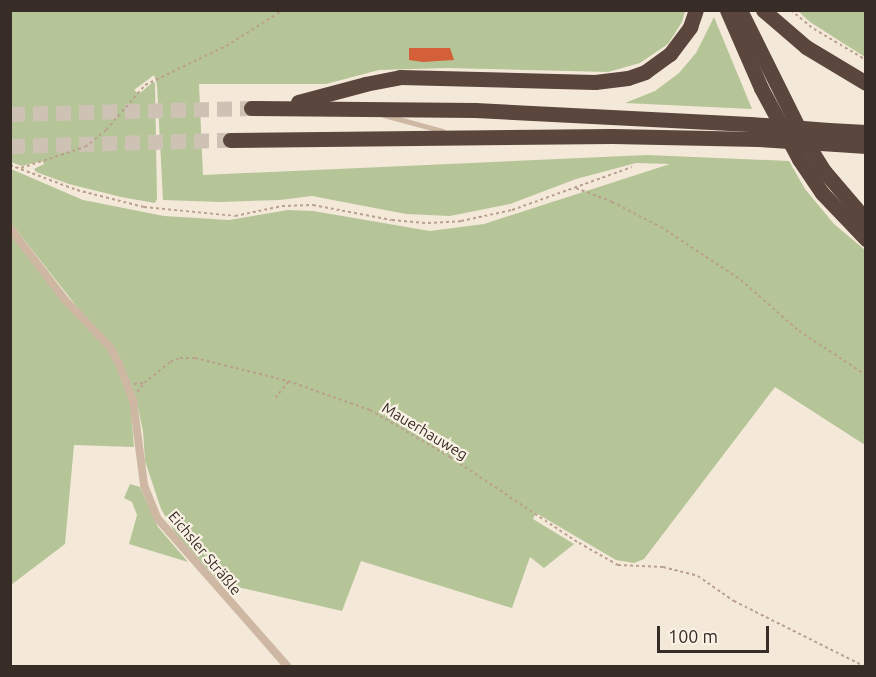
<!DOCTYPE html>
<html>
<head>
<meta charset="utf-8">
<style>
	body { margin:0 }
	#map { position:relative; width:876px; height:677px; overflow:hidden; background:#f4e8d9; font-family:Ubuntu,sans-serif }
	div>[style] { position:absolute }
	.green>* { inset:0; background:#b5c598 }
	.building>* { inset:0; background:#d36039 }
	.highway-tunnel>* { height:15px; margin-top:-7.5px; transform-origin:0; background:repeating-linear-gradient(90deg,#cec2b5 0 15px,transparent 0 23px) }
	.path>* { height:1.5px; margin-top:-0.75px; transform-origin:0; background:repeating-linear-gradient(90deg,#baa18e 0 3px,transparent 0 6px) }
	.lane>* { height:4.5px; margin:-2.25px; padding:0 2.25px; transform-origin:2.25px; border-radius:2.25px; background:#ceb8a4 }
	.street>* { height:8px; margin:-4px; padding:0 4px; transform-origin:4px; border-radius:4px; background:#ceb8a4 }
	.highway>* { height:15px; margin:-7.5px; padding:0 7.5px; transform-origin:7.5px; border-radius:7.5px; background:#5a463c }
	.highway-bridge>* { height:15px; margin:-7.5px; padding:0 7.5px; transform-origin:7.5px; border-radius:7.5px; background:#5a463c }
	span { translate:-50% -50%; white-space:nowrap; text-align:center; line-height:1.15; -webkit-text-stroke:4.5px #fbf2e6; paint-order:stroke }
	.street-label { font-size:15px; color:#382c26 }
	.frame { position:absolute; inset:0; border:12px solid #382c26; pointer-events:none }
	.scale { position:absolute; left:657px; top:626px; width:112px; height:27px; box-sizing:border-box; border:3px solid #382c26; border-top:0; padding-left:8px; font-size:18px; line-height:21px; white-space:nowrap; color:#382c26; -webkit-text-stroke:4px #fbf2e6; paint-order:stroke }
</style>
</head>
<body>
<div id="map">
	<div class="green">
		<div style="clip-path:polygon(11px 11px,685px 11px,682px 22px,668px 44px,640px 63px,608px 72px,447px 68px,379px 70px,326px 84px,199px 84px,203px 175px,647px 155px,789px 161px,805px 189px,834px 224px,865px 250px,865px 445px,775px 387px,644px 559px,634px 563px,616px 560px,536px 513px,533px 519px,574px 544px,544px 568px,530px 557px,512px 608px,361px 561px,342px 611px,220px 583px,176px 534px,161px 509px,145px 461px,143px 431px,136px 399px,121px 363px,11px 223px,11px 169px,83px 200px,164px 216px,229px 220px,288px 210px,313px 211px,430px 231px,484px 224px,670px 164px,636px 163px,576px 179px,510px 204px,450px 216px,406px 214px,312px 196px,280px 200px,220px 202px,163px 200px,157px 85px,154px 75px,134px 90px,139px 94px,153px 82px,155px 83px,157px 199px,155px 203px,121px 197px,69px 184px,36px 172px,34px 169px,44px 164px,42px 161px,22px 166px,11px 162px)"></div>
		<div style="clip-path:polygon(798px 11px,865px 11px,865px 57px,810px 22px)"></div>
		<div style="clip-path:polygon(714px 17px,752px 109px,625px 103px,655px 91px,679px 73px,696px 53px)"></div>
		<div style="clip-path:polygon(11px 233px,109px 349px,130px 400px,134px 447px,74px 445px,65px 544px,11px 585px)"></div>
		<div style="clip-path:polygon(130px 484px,140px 487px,158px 527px,188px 562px,129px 544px,137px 515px,132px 502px,124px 498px)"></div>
	</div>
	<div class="building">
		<div style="clip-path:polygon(409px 48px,450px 48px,454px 60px,423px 62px,409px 60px)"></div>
	</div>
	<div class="highway-tunnel">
		<div style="left:10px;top:114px;width:241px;rotate:-1.4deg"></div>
		<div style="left:10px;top:146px;width:220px;rotate:-1.6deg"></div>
	</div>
	<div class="path">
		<div style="left:791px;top:10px;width:30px;rotate:40deg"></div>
		<div style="left:814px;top:29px;width:61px;rotate:30.8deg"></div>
		<div style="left:10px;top:165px;width:72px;rotate:20.5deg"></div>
		<div style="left:77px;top:190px;width:69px;rotate:14.2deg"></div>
		<div style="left:144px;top:207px;width:91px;rotate:5.6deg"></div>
		<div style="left:235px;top:216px;width:48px;rotate:-12deg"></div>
		<div style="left:282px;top:206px;width:31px;rotate:-2deg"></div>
		<div style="left:313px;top:205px;width:80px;rotate:10.8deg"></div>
		<div style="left:392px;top:220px;width:36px;rotate:5deg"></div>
		<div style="left:428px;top:223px;width:33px;rotate:-3deg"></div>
		<div style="left:461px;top:221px;width:52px;rotate:-12.2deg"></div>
		<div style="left:512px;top:210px;width:127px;rotate:-19.7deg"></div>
		<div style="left:21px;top:168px;width:67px;rotate:-18.2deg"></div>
		<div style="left:85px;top:147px;width:27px;rotate:-39deg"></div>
		<div style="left:106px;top:130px;width:60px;rotate:-49.1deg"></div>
		<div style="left:145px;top:85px;width:90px;rotate:-25.7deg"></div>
		<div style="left:226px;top:46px;width:67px;rotate:-32.3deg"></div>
		<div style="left:576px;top:188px;width:39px;rotate:21deg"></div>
		<div style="left:612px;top:202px;width:55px;rotate:27deg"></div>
		<div style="left:661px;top:227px;width:96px;rotate:33.5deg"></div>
		<div style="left:741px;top:280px;width:77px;rotate:41.3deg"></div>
		<div style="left:799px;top:331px;width:80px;rotate:33.3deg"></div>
		<div style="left:134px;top:384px;width:10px;rotate:-6deg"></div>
		<div style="left:144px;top:383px;width:33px;rotate:-39deg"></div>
		<div style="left:170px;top:362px;width:11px;rotate:-22deg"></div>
		<div style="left:180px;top:358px;width:15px"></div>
		<div style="left:195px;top:358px;width:96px;rotate:13.9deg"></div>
		<div style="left:288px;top:381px;width:87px;rotate:19.5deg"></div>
		<div style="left:370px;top:410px;width:93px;rotate:30.4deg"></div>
		<div style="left:450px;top:457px;width:155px;rotate:33.7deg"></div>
		<div style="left:579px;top:543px;width:45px;rotate:29.4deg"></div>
		<div style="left:618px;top:565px;width:45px;rotate:2.5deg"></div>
		<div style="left:663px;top:567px;width:36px;rotate:14deg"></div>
		<div style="left:698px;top:576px;width:44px;rotate:34.8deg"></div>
		<div style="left:734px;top:601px;width:145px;rotate:26.6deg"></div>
		<div style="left:137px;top:392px;width:11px;rotate:-52deg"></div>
		<div style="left:275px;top:398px;width:21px;rotate:-51deg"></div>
	</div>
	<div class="lane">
		<div style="left:384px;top:115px;width:61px;rotate:15.2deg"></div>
	</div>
	<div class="street">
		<div style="left:10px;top:228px;width:91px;rotate:52.6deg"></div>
		<div style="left:65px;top:300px;width:65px;rotate:46.2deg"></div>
		<div style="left:110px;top:347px;width:19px;rotate:62deg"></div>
		<div style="left:119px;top:364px;width:39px;rotate:69deg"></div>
		<div style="left:133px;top:400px;width:86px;rotate:82.6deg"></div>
		<div style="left:144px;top:485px;width:37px;rotate:68deg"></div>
		<div style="left:158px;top:519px;width:196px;rotate:48.7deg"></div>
	</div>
	<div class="highway">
		<div style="left:727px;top:10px;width:85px;rotate:66.4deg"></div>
		<div style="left:761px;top:88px;width:81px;rotate:61.8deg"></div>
		<div style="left:799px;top:159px;width:41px;rotate:55.9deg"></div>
		<div style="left:822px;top:193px;width:64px;rotate:46.3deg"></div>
		<div style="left:740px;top:10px;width:144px;rotate:63.6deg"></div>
		<div style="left:804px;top:139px;width:38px;rotate:58deg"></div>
		<div style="left:824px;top:171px;width:65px;rotate:49.4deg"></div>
		<div style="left:763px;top:10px;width:57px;rotate:40.7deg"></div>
		<div style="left:806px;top:47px;width:70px;rotate:31deg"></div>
		<div style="left:298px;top:102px;width:69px;rotate:-15deg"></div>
		<div style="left:365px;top:84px;width:36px;rotate:-11deg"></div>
		<div style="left:400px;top:77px;width:195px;rotate:1.5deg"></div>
		<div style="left:595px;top:82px;width:33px;rotate:-7deg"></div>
		<div style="left:628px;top:78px;width:18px;rotate:-19deg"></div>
		<div style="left:645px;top:72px;width:31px;rotate:-36deg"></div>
		<div style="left:670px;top:54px;width:34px;rotate:-53deg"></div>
		<div style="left:690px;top:27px;width:18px;rotate:-71deg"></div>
		<div style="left:251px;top:108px;width:224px;rotate:0.5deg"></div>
		<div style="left:475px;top:110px;width:275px;rotate:2.9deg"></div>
		<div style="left:829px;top:130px;width:37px;rotate:3deg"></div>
		<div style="left:230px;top:140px;width:382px;rotate:-0.6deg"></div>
		<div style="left:612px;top:136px;width:146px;rotate:1.2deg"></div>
		<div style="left:836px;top:144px;width:30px;rotate:4deg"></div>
	</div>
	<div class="highway-bridge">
		<div style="left:750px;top:124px;width:79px;rotate:4.3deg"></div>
		<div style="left:758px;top:139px;width:78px;rotate:3.7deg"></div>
	</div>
	<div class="street-label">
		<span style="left:425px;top:431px;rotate:31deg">Mauerhauweg</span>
		<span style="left:205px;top:553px;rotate:50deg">Eichsler Sträßle</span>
	</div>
	<div class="frame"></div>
	<div class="scale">100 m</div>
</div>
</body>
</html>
